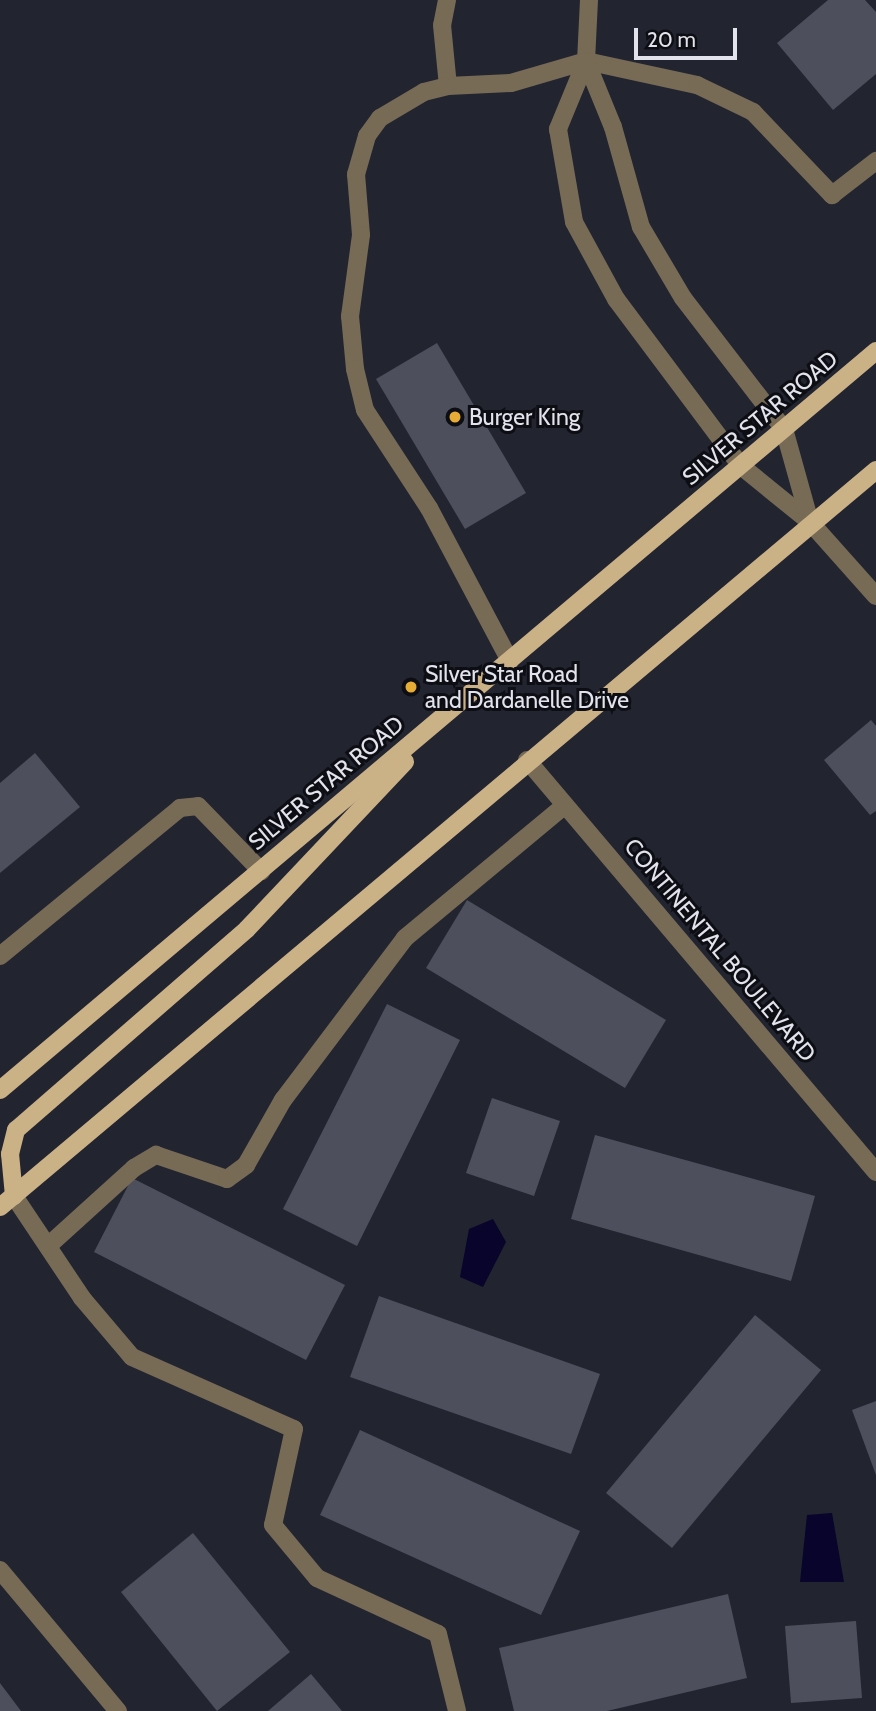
<!DOCTYPE html>
<html>
<head>
<meta charset="utf-8">
<style>
	body { margin:0 }
	#map { position:relative; width:876px; height:1711px; overflow:hidden; background:#222430; font-family:Cabin,sans-serif }
	div>[style] { position:absolute }
	.water>* { inset:0; background:#08042b }
	.building>* { inset:0; background:#4d4f5c }
	.minor>* { height:18px; margin:-9px; padding:0 9px; transform-origin:9px; border-radius:9px; background:#776b56 }
	.major>* { height:18px; margin:-9px; padding:0 9px; transform-origin:9px; border-radius:9px; background:#cbb186 }
	.dots>* { width:19px; height:19px; translate:-50% -50%; box-sizing:border-box; border:4px solid #0d0e13; border-radius:50% }
	span { translate:-50% -50%; white-space:nowrap; text-align:center; line-height:1.15; -webkit-text-stroke:6px #0d0e13; paint-order:stroke }
	.poi-label { font-size:23px; color:#e2e3ec }
	.left { translate:0 -50%; text-align:left }
	.street-label { font-size:23px; color:#e2e3ec }
	.scale { position:absolute; left:634px; top:28px; width:103px; height:32px; box-sizing:border-box; border:4px solid #e2e3ec; border-top:0; padding-left:9px; font-size:21px; line-height:24px; white-space:nowrap; color:#e2e3ec; -webkit-text-stroke:5px #0d0e13; paint-order:stroke }
</style>
</head>
<body>
<div id="map">
	<div class="water">
		<div style="clip-path:polygon(493px 1219px,506px 1242px,483px 1287px,460px 1277px,469px 1229px)"></div>
		<div style="clip-path:polygon(832px 1513px,844px 1582px,800px 1582px,807px 1515px)"></div>
	</div>
	<div class="building">
		<div style="clip-path:polygon(828px 0,865px 0,876px 12px,876px 74px,833px 110px,777px 43px)"></div>
		<div style="clip-path:polygon(437px 343px,526px 493px,465px 529px,376px 379px)"></div>
		<div style="clip-path:polygon(871px 720px,876px 726px,876px 811px,870px 815px,824px 760px)"></div>
		<div style="clip-path:polygon(35px 753px,80px 807px,0 873px,0 783px)"></div>
		<div style="clip-path:polygon(467px 900px,666px 1020px,625px 1088px,426px 968px)"></div>
		<div style="clip-path:polygon(387px 1004px,460px 1040px,357px 1246px,283px 1209px)"></div>
		<div style="clip-path:polygon(492px 1098px,560px 1121px,534px 1196px,466px 1173px)"></div>
		<div style="clip-path:polygon(595px 1135px,815px 1196px,791px 1281px,571px 1219px)"></div>
		<div style="clip-path:polygon(132px 1178px,345px 1285px,306px 1360px,94px 1252px)"></div>
		<div style="clip-path:polygon(379px 1296px,600px 1374px,571px 1454px,350px 1377px)"></div>
		<div style="clip-path:polygon(755px 1315px,821px 1370px,672px 1548px,606px 1493px)"></div>
		<div style="clip-path:polygon(876px 1401px,876px 1475px,852px 1410px)"></div>
		<div style="clip-path:polygon(360px 1430px,580px 1531px,541px 1615px,320px 1515px)"></div>
		<div style="clip-path:polygon(193px 1533px,290px 1652px,217px 1711px,121px 1592px)"></div>
		<div style="clip-path:polygon(728px 1594px,747px 1678px,607px 1711px,514px 1711px,499px 1648px)"></div>
		<div style="clip-path:polygon(856px 1621px,862px 1698px,791px 1703px,785px 1626px)"></div>
		<div style="clip-path:polygon(311px 1674px,342px 1711px,268px 1711px)"></div>
		<div style="clip-path:polygon(0 1683px,21px 1711px,0 1711px)"></div>
	</div>
	<div class="minor">
		<div style="left:447px;top:0;width:25px;rotate:101deg"></div>
		<div style="left:442px;top:25px;width:61px;rotate:84.4deg"></div>
		<div style="left:448px;top:86px;width:63px;rotate:-2.7deg"></div>
		<div style="left:511px;top:83px;width:78px;rotate:-16.3deg"></div>
		<div style="left:586px;top:61px;width:114px;rotate:12.2deg"></div>
		<div style="left:697px;top:85px;width:62px;rotate:25.7deg"></div>
		<div style="left:753px;top:112px;width:115px;rotate:46.4deg"></div>
		<div style="left:832px;top:195px;width:56px;rotate:-37.7deg"></div>
		<div style="left:589px;top:0;width:61px;rotate:92.8deg"></div>
		<div style="left:586px;top:61px;width:74px;rotate:112.4deg"></div>
		<div style="left:558px;top:129px;width:94px;rotate:80.2deg"></div>
		<div style="left:574px;top:222px;width:88px;rotate:61.4deg"></div>
		<div style="left:616px;top:299px;width:209px;rotate:53.2deg"></div>
		<div style="left:741px;top:466px;width:89px;rotate:39.1deg"></div>
		<div style="left:810px;top:522px;width:99px;rotate:48.3deg"></div>
		<div style="left:586px;top:61px;width:71px;rotate:67.8deg"></div>
		<div style="left:613px;top:127px;width:104px;rotate:74.4deg"></div>
		<div style="left:641px;top:227px;width:82px;rotate:59.4deg"></div>
		<div style="left:683px;top:298px;width:165px;rotate:52.4deg"></div>
		<div style="left:784px;top:429px;width:97px;rotate:74.4deg"></div>
		<div style="left:448px;top:86px;width:25px;rotate:166deg"></div>
		<div style="left:424px;top:92px;width:51px;rotate:149.4deg"></div>
		<div style="left:380px;top:118px;width:22px;rotate:126deg"></div>
		<div style="left:367px;top:136px;width:40px;rotate:106deg"></div>
		<div style="left:356px;top:174px;width:61px;rotate:85.3deg"></div>
		<div style="left:361px;top:235px;width:82px;rotate:97.7deg"></div>
		<div style="left:350px;top:316px;width:53px;rotate:84.6deg"></div>
		<div style="left:355px;top:369px;width:42px;rotate:76.3deg"></div>
		<div style="left:365px;top:410px;width:117px;rotate:56.9deg"></div>
		<div style="left:429px;top:508px;width:173px;rotate:62.1deg"></div>
		<div style="left:527px;top:760px;width:540px;rotate:49.73deg"></div>
		<div style="left:0;top:956px;width:233px;rotate:-39.4deg"></div>
		<div style="left:180px;top:808px;width:18px;rotate:-6deg"></div>
		<div style="left:198px;top:806px;width:91px;rotate:45.9deg"></div>
		<div style="left:14px;top:1196px;width:123px;rotate:56.3deg"></div>
		<div style="left:82px;top:1298px;width:77px;rotate:49.7deg"></div>
		<div style="left:132px;top:1357px;width:177px;rotate:24deg"></div>
		<div style="left:294px;top:1429px;width:98px;rotate:102.3deg"></div>
		<div style="left:273px;top:1525px;width:69px;rotate:50.3deg"></div>
		<div style="left:317px;top:1578px;width:133px;rotate:24.8deg"></div>
		<div style="left:438px;top:1634px;width:79px;rotate:76.1deg"></div>
		<div style="left:48px;top:1246px;width:116px;rotate:-42.2deg"></div>
		<div style="left:134px;top:1168px;width:26px;rotate:-31deg"></div>
		<div style="left:156px;top:1155px;width:75px;rotate:18.7deg"></div>
		<div style="left:227px;top:1179px;width:24px;rotate:-36deg"></div>
		<div style="left:246px;top:1165px;width:75px;rotate:-60.4deg"></div>
		<div style="left:283px;top:1100px;width:203px;rotate:-53deg"></div>
		<div style="left:405px;top:938px;width:208px;rotate:-39.7deg"></div>
		<div style="left:0;top:1570px;width:184px;rotate:50.1deg"></div>
	</div>
	<div class="major">
		<div style="left:0;top:1090px;width:1146px;rotate:-40.15deg"></div>
		<div style="left:14px;top:1196px;width:42px;rotate:-95.4deg"></div>
		<div style="left:10px;top:1154px;width:25px;rotate:-76deg"></div>
		<div style="left:16px;top:1130px;width:306px;rotate:-41deg"></div>
		<div style="left:247px;top:929px;width:230px;rotate:-46.6deg"></div>
		<div style="left:0;top:1207px;width:1145px;rotate:-40.07deg"></div>
	</div>
	<div class="dots">
		<div style="left:455px;top:417px;background:#e6ac36"></div>
		<div style="left:411px;top:687px;background:#e6ac36"></div>
	</div>
	<div class="poi-label">
		<span class="left" style="left:469px;top:417px">Burger King</span>
		<span class="left" style="left:425px;top:687px">Silver Star Road<br>and Dardanelle Drive</span>
	</div>
	<div class="street-label">
		<span style="left:760px;top:418px;rotate:-40deg">SILVER STAR ROAD</span>
		<span style="left:326px;top:783px;rotate:-40deg">SILVER STAR ROAD</span>
		<span style="left:720px;top:950px;rotate:50deg">CONTINENTAL BOULEVARD</span>
	</div>
	<div class="scale">20 m</div>
</div>
</body>
</html>
